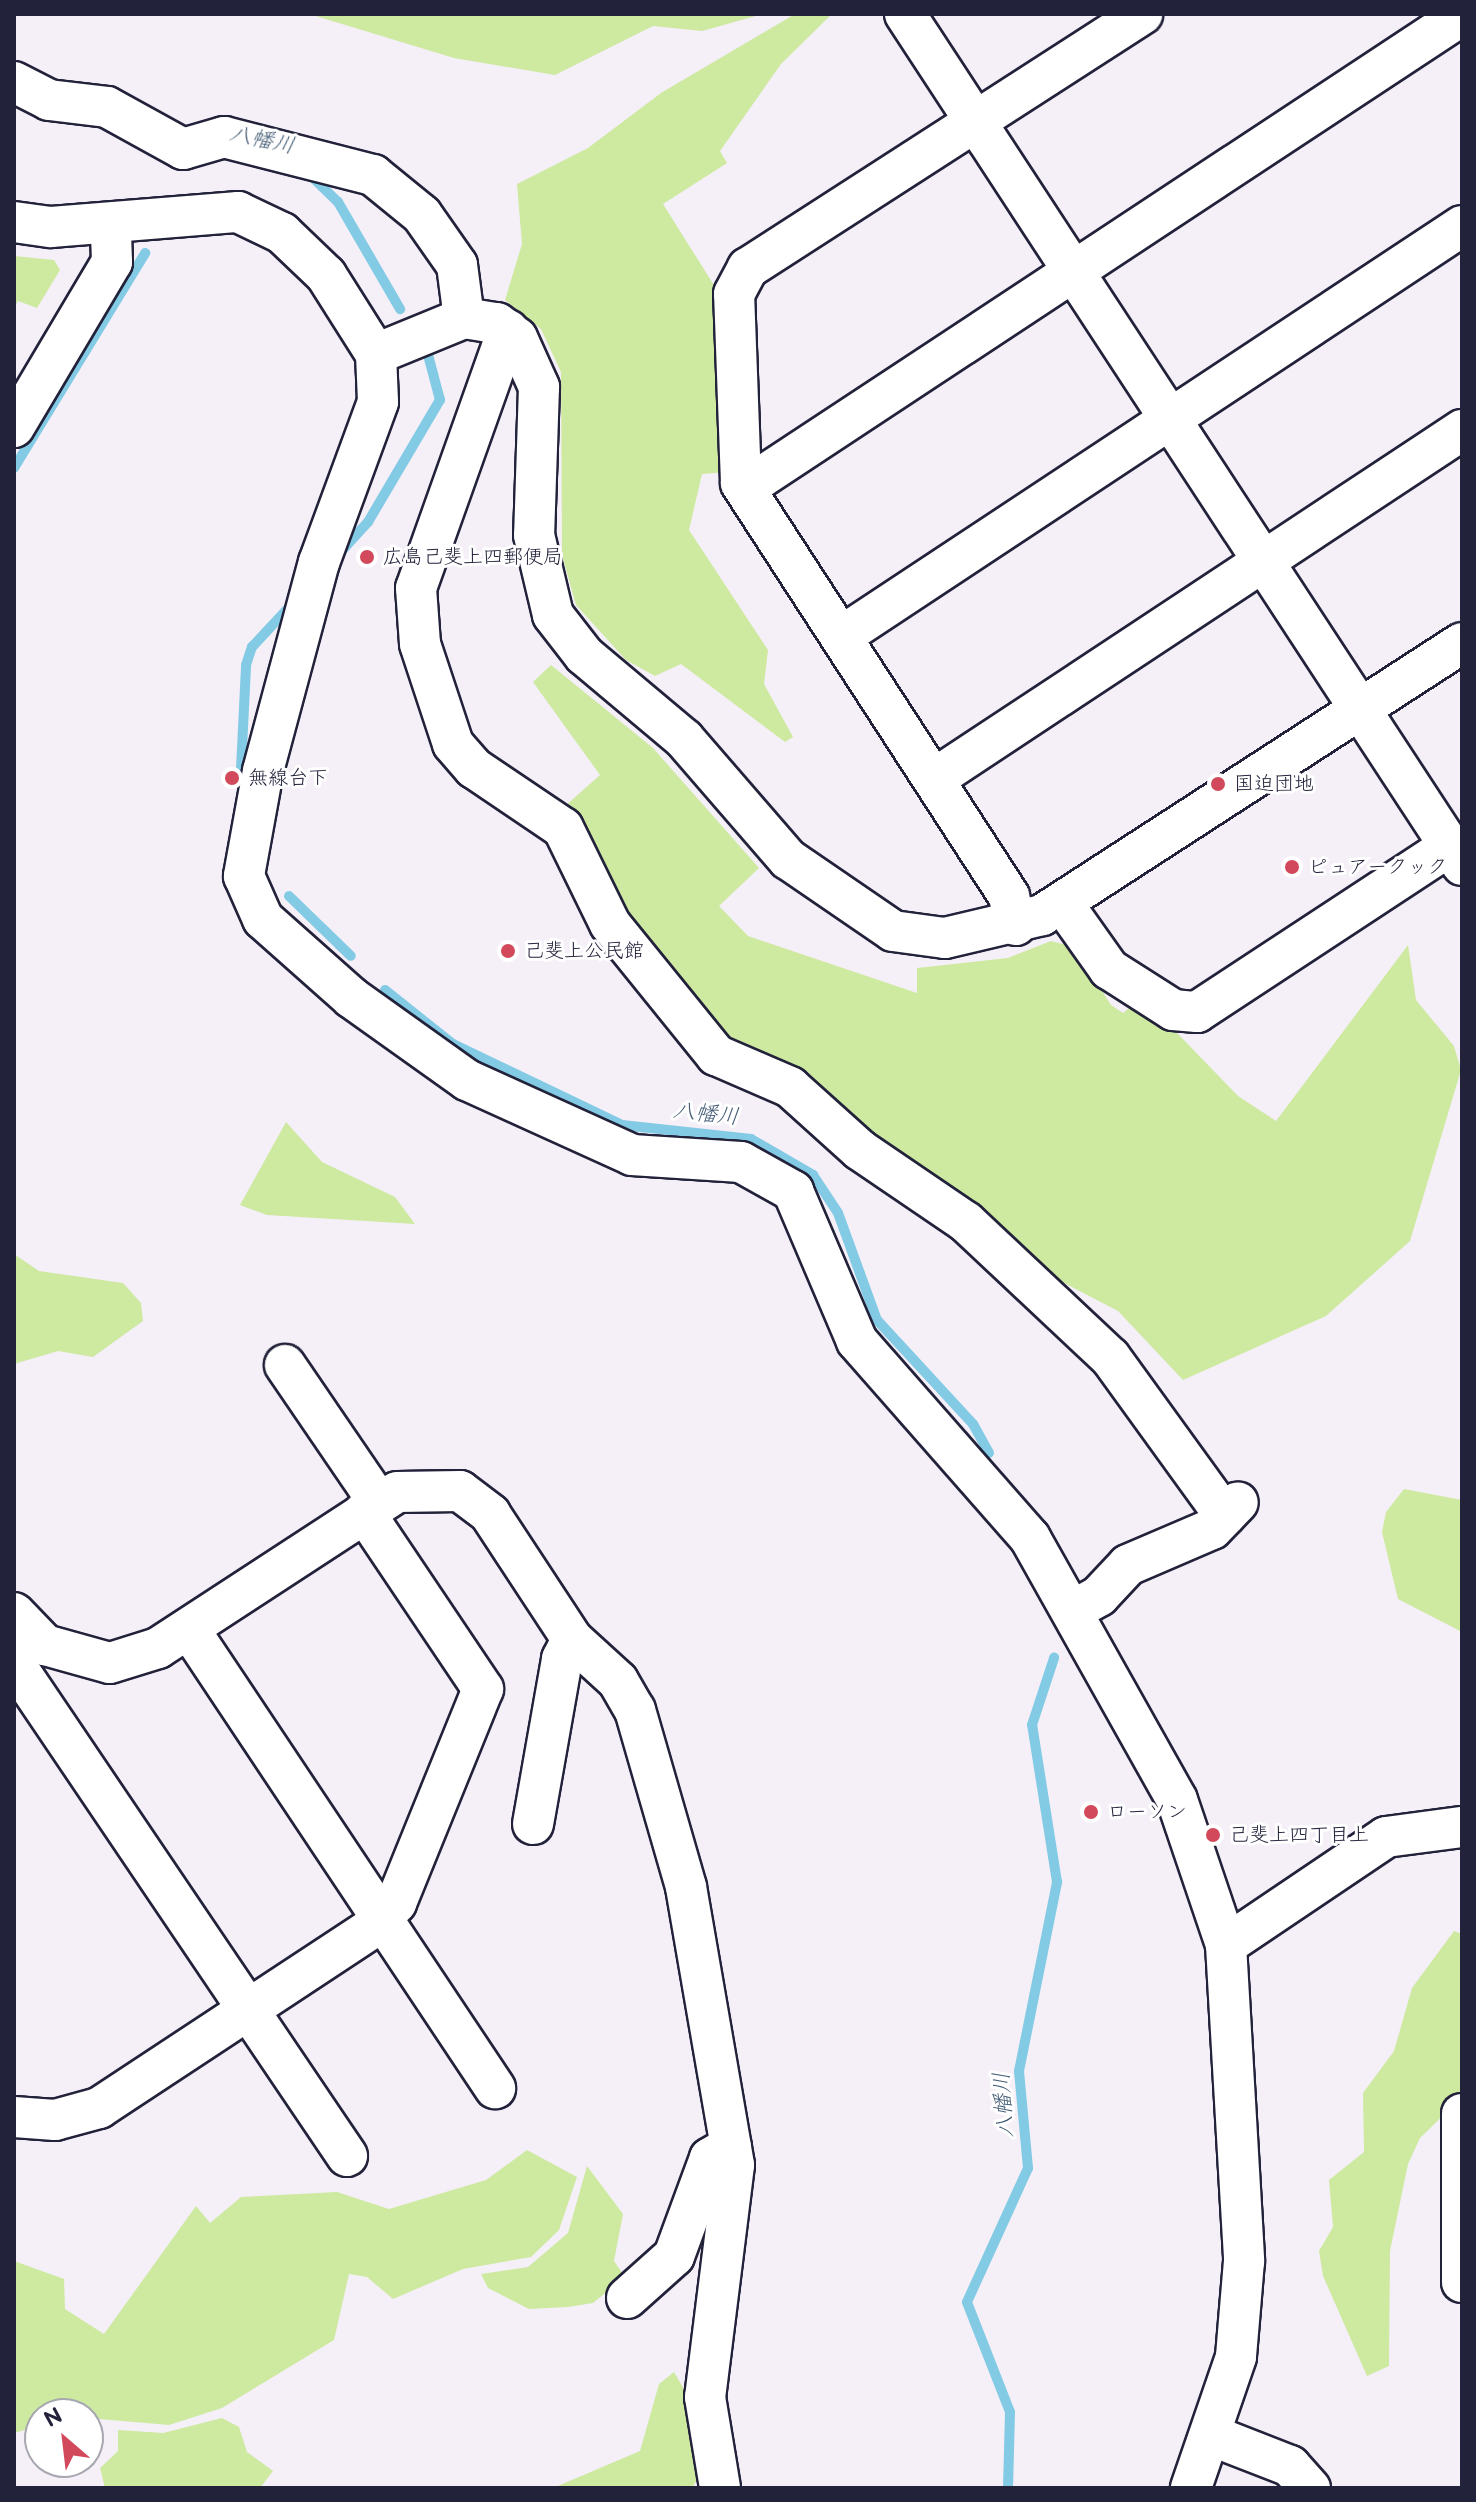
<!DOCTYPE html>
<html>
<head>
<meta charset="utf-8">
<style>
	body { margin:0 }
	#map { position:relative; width:1476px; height:2502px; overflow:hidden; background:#f5eff8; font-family:"Balsamiq Sans","Klee One",sans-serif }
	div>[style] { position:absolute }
	.green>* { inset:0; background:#cee9a0 }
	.stream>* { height:10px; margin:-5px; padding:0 5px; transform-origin:5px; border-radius:5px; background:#83cbe4 }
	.roads { filter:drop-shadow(2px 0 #22223b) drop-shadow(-2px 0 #22223b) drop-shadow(0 2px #22223b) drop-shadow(0 -2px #22223b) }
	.minor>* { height:40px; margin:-20px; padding:0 20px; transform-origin:20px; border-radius:20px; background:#fff }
	.dots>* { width:22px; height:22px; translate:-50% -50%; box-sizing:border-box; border:4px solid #fff; border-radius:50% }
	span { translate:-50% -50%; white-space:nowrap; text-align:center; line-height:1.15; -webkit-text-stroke:6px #fff; paint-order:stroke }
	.poi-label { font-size:20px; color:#22223b }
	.left { translate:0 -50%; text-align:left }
	.water-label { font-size:22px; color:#445d76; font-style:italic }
	.frame { position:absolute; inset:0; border:16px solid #22223b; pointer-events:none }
	.north { position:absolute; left:24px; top:2398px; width:80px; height:80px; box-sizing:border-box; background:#fff; border:2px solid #a7a7b1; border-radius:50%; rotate:332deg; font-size:22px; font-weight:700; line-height:32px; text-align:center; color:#22223b }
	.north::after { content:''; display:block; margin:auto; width:28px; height:36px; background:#d1495b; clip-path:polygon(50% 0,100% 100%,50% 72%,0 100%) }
</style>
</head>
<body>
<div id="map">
	<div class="green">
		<div style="clip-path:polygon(309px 14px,763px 14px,702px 31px,653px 26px,555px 75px,454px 58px)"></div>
		<div style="clip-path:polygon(795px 14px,832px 14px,781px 64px,720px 151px,727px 163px,663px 204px,717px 290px,726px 472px,702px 474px,689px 530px,768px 650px,764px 684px,793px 737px,785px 742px,681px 664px,655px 676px,626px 660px,576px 605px,562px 555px,561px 372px,541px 329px,505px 300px,522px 244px,517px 184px,588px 148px,661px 93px)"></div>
		<div style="clip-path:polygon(14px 256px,54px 260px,60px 270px,37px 308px,18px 301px,14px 308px)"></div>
		<div style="clip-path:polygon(551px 665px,653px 748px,759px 868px,719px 906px,748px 936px,917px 993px,917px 968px,1008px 958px,1051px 941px,1074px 947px,1111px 1005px,1123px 1013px,1134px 1004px,1178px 1034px,1238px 1096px,1276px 1121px,1408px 945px,1416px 1000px,1454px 1046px,1461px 1070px,1410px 1241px,1326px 1316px,1183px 1380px,1118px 1311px,1045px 1273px,711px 1030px,613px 904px,564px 807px,600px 775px,533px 682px)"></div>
		<div style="clip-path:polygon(286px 1122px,322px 1162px,395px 1197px,415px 1224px,267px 1215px,240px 1205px)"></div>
		<div style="clip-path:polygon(14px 1254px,39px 1271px,123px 1283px,141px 1303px,143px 1321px,93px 1357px,58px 1351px,14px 1364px)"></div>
		<div style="clip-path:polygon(1404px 1489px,1462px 1500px,1462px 1632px,1398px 1599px,1382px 1532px,1386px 1512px)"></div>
		<div style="clip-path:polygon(1454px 1931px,1462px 1934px,1462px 2081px,1458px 2101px,1420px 2138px,1408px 2164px,1390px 2251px,1389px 2366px,1367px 2376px,1323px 2276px,1319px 2251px,1333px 2227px,1329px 2180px,1364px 2152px,1363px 2093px,1394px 2051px,1412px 1988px)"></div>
		<div style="clip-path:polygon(527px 2150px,577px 2177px,559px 2230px,531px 2257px,463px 2269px,393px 2299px,367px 2277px,349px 2274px,334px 2340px,222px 2408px,169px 2425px,40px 2414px,40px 2426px,14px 2433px,14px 2261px,64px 2279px,65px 2309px,104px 2334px,196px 2206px,210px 2223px,241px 2197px,337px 2192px,389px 2209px,486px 2180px)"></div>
		<div style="clip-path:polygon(587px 2166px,623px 2214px,614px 2261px,625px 2277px,593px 2303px,568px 2307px,529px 2309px,488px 2288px,481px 2274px,528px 2267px,568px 2233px)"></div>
		<div style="clip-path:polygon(674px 2372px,688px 2396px,702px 2472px,692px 2488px,553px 2488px,640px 2451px,659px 2384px)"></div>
		<div style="clip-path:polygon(222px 2418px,239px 2427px,247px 2452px,273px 2471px,260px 2488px,105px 2488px,100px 2468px,118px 2451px,118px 2430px,163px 2433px)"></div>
	</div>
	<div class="stream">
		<div style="left:310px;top:175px;width:39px;rotate:44deg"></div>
		<div style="left:338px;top:202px;width:124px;rotate:59.9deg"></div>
		<div style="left:14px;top:468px;width:252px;rotate:-58.6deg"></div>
		<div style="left:338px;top:555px;width:45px;rotate:-47.7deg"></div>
		<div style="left:368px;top:522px;width:142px;rotate:-59.5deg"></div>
		<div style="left:440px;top:400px;width:47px;rotate:-104.9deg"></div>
		<div style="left:241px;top:769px;width:104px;rotate:-87.2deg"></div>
		<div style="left:246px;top:665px;width:19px;rotate:-72deg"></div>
		<div style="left:252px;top:647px;width:62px;rotate:-47deg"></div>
		<div style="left:289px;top:896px;width:86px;rotate:44.1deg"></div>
		<div style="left:385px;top:990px;width:87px;rotate:38.5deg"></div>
		<div style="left:453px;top:1044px;width:187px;rotate:25.6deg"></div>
		<div style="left:622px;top:1125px;width:130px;rotate:6.2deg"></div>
		<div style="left:751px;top:1139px;width:72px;rotate:30.1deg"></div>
		<div style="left:813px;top:1175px;width:45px;rotate:56.7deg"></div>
		<div style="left:838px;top:1213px;width:114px;rotate:70deg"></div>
		<div style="left:877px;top:1320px;width:142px;rotate:47.3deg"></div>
		<div style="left:973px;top:1424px;width:33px;rotate:61deg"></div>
		<div style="left:1008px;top:2488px;width:76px;rotate:-88.5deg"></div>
		<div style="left:1010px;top:2412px;width:118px;rotate:-111.4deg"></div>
		<div style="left:967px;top:2302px;width:147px;rotate:-65.5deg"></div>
		<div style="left:1028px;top:2168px;width:97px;rotate:-95.3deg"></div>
		<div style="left:1019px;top:2071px;width:193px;rotate:-78.6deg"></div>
		<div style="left:1057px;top:1882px;width:159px;rotate:-99deg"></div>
		<div style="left:1032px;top:1725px;width:71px;rotate:-71.8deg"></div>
	</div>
	<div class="roads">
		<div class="minor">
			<div style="left:905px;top:14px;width:1017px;rotate:56.79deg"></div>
			<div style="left:14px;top:82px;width:39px;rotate:27deg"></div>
			<div style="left:49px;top:100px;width:58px;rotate:6.9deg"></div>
			<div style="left:107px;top:107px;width:87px;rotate:28.9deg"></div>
			<div style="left:183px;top:149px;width:43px;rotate:-16.3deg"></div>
			<div style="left:224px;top:137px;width:154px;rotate:14.3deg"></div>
			<div style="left:373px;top:175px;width:63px;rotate:39.2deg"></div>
			<div style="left:422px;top:215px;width:61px;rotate:55deg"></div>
			<div style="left:457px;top:265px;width:53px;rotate:82.5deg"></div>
			<div style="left:14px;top:222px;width:37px;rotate:8deg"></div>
			<div style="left:51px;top:227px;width:188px;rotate:-4.6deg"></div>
			<div style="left:238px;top:212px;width:49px;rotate:25.5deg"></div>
			<div style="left:282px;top:233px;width:61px;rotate:43.7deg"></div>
			<div style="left:326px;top:275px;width:93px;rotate:57.7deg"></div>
			<div style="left:376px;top:354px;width:48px;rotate:87.6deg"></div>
			<div style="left:378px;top:402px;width:171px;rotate:110.2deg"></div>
			<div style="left:319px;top:562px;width:216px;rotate:105deg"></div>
			<div style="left:263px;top:771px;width:107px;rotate:100.3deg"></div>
			<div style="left:244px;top:876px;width:47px;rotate:66.2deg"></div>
			<div style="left:263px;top:919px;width:119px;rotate:41.6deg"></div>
			<div style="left:352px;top:998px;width:141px;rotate:35.5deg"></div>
			<div style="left:467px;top:1080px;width:181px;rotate:24.4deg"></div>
			<div style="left:632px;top:1155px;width:109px;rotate:3.7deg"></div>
			<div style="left:741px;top:1162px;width:60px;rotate:29.1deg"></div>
			<div style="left:793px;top:1191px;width:163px;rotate:66.9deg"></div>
			<div style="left:857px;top:1341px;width:262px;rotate:48.7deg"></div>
			<div style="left:1030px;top:1538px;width:300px;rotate:60.7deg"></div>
			<div style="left:1177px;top:1800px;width:153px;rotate:71.3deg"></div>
			<div style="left:1226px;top:1945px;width:317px;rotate:86.7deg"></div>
			<div style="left:1244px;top:2261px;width:96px;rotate:94.8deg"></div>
			<div style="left:1236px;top:2357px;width:139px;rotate:109deg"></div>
			<div style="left:508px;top:330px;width:274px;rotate:109.6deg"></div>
			<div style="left:416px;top:588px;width:56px;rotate:85.9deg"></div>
			<div style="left:420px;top:644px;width:105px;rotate:71.7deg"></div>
			<div style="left:453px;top:744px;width:32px;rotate:49deg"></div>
			<div style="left:474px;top:768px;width:107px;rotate:34deg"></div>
			<div style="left:563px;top:828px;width:107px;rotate:63.9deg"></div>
			<div style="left:610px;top:924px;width:169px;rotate:51deg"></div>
			<div style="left:716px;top:1055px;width:81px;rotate:23.4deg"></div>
			<div style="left:790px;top:1087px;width:94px;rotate:42deg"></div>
			<div style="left:860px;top:1150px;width:128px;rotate:34.2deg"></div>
			<div style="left:966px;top:1222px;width:197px;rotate:43.2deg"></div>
			<div style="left:1110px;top:1357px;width:196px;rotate:54.1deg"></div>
			<div style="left:376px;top:354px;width:95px;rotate:-22.2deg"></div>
			<div style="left:464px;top:318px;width:33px;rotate:9deg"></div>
			<div style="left:497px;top:323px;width:25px;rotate:37deg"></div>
			<div style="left:517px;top:338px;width:54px;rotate:65.8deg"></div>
			<div style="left:539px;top:387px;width:148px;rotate:91.9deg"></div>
			<div style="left:534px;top:535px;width:82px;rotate:76.6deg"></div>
			<div style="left:553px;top:615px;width:51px;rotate:52.2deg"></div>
			<div style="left:584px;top:655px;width:131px;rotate:40deg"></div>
			<div style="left:684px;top:739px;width:159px;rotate:49.1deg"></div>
			<div style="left:788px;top:859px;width:127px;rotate:34.4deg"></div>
			<div style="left:893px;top:931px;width:52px;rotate:7.7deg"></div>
			<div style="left:945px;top:938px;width:100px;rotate:-13.3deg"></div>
			<div style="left:1042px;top:915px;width:500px;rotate:-32.93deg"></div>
			<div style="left:14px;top:427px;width:192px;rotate:-59.3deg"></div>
			<div style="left:112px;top:262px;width:38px;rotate:-92deg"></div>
			<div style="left:745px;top:488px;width:859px;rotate:-33.41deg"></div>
			<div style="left:842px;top:636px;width:743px;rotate:-33.48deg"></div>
			<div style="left:934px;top:779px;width:633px;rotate:-33.46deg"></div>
			<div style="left:1063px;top:904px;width:80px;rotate:54.7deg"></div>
			<div style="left:1109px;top:969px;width:76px;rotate:32.6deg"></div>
			<div style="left:1173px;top:1010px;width:24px;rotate:5deg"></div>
			<div style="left:1197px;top:1012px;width:303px;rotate:-33.3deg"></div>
			<div style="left:1016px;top:925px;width:30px;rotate:-104deg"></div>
			<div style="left:1009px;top:896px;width:492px;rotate:-123deg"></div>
			<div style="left:741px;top:483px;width:189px;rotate:-92.1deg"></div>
			<div style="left:734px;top:294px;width:30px;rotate:-62deg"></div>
			<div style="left:748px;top:268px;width:469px;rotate:-32.8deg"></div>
			<div style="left:285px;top:1365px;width:167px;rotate:55.7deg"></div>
			<div style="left:1072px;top:1611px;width:31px;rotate:-29deg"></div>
			<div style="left:1099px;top:1596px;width:42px;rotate:-46.9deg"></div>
			<div style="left:1128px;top:1565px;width:91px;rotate:-23.2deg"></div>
			<div style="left:1212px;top:1529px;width:37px;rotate:-46deg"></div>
			<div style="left:14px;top:1613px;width:45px;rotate:45.9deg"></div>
			<div style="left:45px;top:1645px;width:67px;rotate:15.5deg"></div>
			<div style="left:110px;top:1663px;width:50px;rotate:-17.4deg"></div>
			<div style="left:158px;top:1648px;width:285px;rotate:-33.1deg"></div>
			<div style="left:397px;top:1492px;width:63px;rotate:-0.9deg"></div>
			<div style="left:460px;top:1491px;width:38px;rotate:37deg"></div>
			<div style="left:490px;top:1514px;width:149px;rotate:56.7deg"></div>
			<div style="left:572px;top:1639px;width:62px;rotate:42.4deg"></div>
			<div style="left:618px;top:1681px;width:34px;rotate:60deg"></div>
			<div style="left:635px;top:1710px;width:184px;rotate:73.9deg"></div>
			<div style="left:686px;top:1887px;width:282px;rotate:80.2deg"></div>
			<div style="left:734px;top:2165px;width:234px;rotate:97.1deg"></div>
			<div style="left:705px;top:2397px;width:92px;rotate:80.6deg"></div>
			<div style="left:189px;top:1629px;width:552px;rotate:56.31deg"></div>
			<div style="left:14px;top:1663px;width:595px;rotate:55.96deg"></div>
			<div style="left:533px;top:1824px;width:168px;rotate:-80deg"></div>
			<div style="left:562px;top:1659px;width:22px;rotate:-63deg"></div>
			<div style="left:1226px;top:1945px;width:193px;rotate:-34deg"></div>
			<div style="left:1386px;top:1837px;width:77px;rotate:-7.5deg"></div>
			<div style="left:1462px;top:2114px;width:168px;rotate:90deg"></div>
			<div style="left:14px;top:2117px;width:41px;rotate:4.2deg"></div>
			<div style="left:55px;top:2120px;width:46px;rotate:-15.3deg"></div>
			<div style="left:99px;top:2108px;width:325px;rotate:-33.4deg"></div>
			<div style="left:370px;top:1929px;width:37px;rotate:-45deg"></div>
			<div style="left:396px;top:1903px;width:231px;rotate:-67.9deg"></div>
			<div style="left:483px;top:1689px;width:213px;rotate:-123.9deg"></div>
			<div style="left:627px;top:2298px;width:63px;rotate:-41.8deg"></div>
			<div style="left:674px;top:2256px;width:104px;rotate:-69.8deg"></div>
			<div style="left:710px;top:2158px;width:24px;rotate:-30deg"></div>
			<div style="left:1213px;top:2436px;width:83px;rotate:21.3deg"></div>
			<div style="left:1290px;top:2466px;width:30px;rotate:48deg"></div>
		</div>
	</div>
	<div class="dots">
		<div style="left:367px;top:557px;background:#d1495b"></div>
		<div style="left:232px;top:778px;background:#d1495b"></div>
		<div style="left:1218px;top:784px;background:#d1495b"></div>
		<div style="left:1292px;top:867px;background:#d1495b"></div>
		<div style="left:508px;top:951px;background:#d1495b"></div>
		<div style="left:1091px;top:1812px;background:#d1495b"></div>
		<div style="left:1213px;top:1835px;background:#d1495b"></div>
	</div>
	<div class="poi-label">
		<span class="left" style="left:383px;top:557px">広島己斐上四郵便局</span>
		<span class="left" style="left:248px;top:778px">無線台下</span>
		<span class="left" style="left:1234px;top:784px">国迫団地</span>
		<span class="left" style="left:1308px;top:867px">ピュアークック</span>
		<span class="left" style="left:524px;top:951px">己斐上公民館</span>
		<span class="left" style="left:1107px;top:1812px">ローソン</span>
		<span class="left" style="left:1229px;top:1835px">己斐上四丁目上</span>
	</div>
	<div class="water-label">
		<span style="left:262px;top:140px;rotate:12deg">八幡川</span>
		<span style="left:706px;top:1114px;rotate:6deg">八幡川</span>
		<span style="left:1004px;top:2105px;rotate:-94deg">八幡川</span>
	</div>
	<div class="frame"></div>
	<div class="north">N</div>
</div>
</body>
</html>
